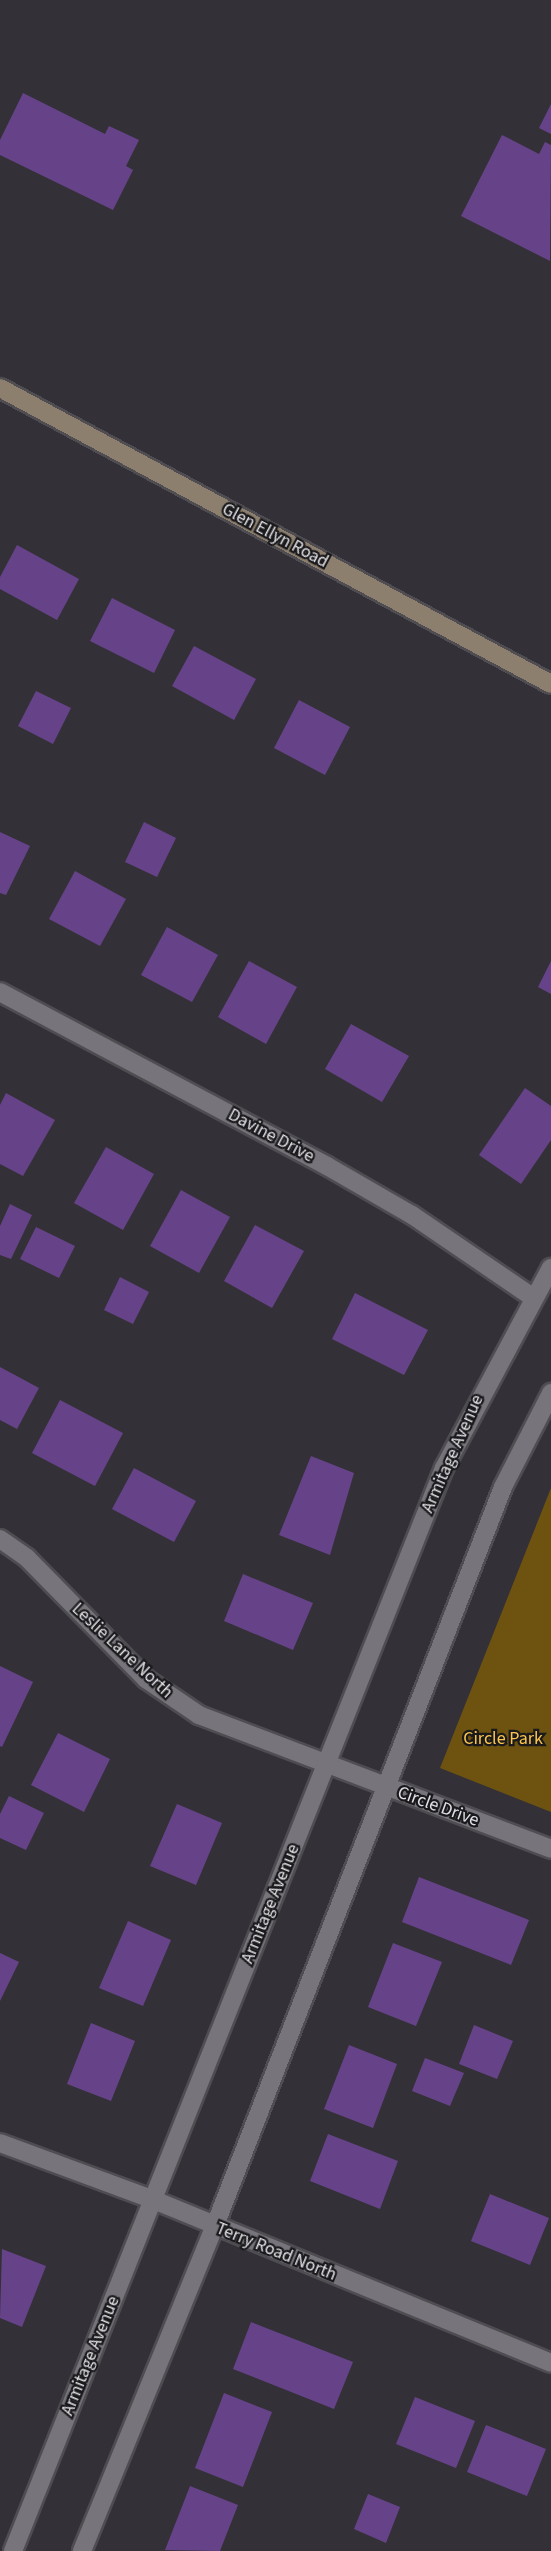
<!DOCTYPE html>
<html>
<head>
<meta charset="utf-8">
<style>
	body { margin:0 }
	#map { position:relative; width:551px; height:2551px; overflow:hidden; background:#333137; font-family:"Source Sans 3",sans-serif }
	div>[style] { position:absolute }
	.green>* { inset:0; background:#6e5210 }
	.building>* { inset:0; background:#664389 }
	.roads { filter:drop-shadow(2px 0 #4f4d52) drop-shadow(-2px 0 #4f4d52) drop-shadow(0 2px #4f4d52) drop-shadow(0 -2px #4f4d52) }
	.street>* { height:18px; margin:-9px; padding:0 9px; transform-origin:9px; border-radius:9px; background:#77747b }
	.secondary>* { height:18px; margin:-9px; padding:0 9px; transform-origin:9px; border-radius:9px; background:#8c7f6d }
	span { translate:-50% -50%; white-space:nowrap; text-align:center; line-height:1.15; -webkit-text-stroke:4.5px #1a191c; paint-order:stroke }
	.street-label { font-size:18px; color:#e3e1e5 }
	.park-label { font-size:18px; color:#fac54e }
</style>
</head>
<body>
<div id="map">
	<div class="green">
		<div style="clip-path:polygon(551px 1488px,551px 1812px,440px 1768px)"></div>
	</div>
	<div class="building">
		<div style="clip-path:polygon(23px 93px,105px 134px,109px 126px,139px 140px,126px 166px,133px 170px,113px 210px,0 155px,0 140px)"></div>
		<div style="clip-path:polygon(551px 104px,551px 134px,539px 128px)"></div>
		<div style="clip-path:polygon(502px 135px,539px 154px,545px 142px,551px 145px,550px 261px,461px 216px)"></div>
		<div style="clip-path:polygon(17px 545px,79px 579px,57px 620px,0 589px,0 577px)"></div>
		<div style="clip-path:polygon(112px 598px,175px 630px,154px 673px,90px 641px)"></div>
		<div style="clip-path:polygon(194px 646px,256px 679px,234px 720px,172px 686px)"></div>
		<div style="clip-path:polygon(36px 691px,71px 708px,53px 744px,18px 726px)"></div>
		<div style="clip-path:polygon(299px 700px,350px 727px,325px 775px,274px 748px)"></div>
		<div style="clip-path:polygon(144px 822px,176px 838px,157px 877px,125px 862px)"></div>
		<div style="clip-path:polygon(0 832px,30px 846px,6px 895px,0 893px)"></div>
		<div style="clip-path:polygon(75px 871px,126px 899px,100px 946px,49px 919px)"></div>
		<div style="clip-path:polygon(167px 927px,218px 955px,192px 1002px,141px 975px)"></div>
		<div style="clip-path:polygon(249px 961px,297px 987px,266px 1044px,218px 1017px)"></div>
		<div style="clip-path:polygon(551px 961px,551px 994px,538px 987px)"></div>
		<div style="clip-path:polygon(351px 1024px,409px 1056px,382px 1102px,325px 1069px)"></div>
		<div style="clip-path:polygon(525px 1088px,551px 1106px,551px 1140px,521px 1184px,479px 1155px)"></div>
		<div style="clip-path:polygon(6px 1093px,55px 1120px,23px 1176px,0 1164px,0 1105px)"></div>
		<div style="clip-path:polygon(106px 1147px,154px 1174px,123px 1230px,74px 1203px)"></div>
		<div style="clip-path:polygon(181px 1190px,230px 1217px,199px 1273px,150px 1246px)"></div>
		<div style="clip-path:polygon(10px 1204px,32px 1215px,11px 1259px,0 1255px,0 1226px)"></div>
		<div style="clip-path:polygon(255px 1225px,304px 1251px,272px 1308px,224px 1281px)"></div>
		<div style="clip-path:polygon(36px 1227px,75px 1246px,59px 1278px,20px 1259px)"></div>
		<div style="clip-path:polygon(120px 1277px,149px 1292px,133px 1324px,104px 1310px)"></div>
		<div style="clip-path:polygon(355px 1293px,428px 1330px,404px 1375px,332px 1339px)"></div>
		<div style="clip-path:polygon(0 1367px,39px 1388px,17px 1429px,0 1420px)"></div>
		<div style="clip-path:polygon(60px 1400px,123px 1433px,95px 1486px,32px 1453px)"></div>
		<div style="clip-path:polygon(311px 1456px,354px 1473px,330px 1555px,279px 1535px)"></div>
		<div style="clip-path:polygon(134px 1468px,196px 1501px,174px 1542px,112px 1509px)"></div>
		<div style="clip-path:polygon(243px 1574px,313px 1603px,293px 1650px,224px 1621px)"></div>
		<div style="clip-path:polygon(0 1666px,33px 1682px,2px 1747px,0 1746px)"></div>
		<div style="clip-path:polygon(58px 1733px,110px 1759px,84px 1812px,31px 1785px)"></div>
		<div style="clip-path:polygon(9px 1796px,44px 1813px,26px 1850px,0 1838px,0 1814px)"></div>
		<div style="clip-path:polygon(177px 1804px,222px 1823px,196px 1885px,150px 1866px)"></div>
		<div style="clip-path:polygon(419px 1877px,529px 1920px,511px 1965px,402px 1922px)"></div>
		<div style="clip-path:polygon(128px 1921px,171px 1940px,143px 2006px,99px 1988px)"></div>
		<div style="clip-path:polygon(393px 1943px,442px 1962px,416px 2026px,368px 2007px)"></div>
		<div style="clip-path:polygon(0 1953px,19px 1962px,0 2001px)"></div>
		<div style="clip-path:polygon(91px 2023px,135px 2041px,111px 2101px,67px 2084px)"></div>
		<div style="clip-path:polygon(474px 2025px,513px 2041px,497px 2079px,459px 2064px)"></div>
		<div style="clip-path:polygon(349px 2045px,397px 2064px,373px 2128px,324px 2109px)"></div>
		<div style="clip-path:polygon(425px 2058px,464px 2073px,450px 2106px,412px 2091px)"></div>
		<div style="clip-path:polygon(328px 2134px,398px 2161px,380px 2209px,310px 2181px)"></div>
		<div style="clip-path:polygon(490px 2194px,549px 2218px,530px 2265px,471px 2241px)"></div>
		<div style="clip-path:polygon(2px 2249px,46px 2266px,22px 2327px,0 2318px)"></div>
		<div style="clip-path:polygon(251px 2322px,353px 2362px,334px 2409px,233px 2369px)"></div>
		<div style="clip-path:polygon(224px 2393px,272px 2412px,243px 2487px,195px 2468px)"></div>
		<div style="clip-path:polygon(415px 2397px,475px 2421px,456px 2468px,396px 2444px)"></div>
		<div style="clip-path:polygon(486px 2425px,546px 2449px,527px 2496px,467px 2472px)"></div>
		<div style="clip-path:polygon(190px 2486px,238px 2505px,220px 2551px,165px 2550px)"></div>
		<div style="clip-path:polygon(368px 2494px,400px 2507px,386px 2543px,354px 2529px)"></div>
	</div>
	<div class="roads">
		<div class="street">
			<div style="left:0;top:992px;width:370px;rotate:28deg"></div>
			<div style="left:327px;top:1166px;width:98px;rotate:30deg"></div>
			<div style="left:412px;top:1215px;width:145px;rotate:34.3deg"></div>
			<div style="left:0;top:1539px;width:33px;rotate:35deg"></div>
			<div style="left:27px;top:1558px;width:170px;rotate:45.5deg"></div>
			<div style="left:146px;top:1679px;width:64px;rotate:34.2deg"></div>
			<div style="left:199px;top:1715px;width:377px;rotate:20.8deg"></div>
			<div style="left:0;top:2143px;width:164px;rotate:20.3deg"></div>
			<div style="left:154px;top:2200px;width:429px;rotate:22.3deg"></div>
			<div style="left:13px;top:2551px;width:1166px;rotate:-68.3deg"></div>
			<div style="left:444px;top:1468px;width:227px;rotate:-61.9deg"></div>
			<div style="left:82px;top:2551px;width:349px;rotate:-67.8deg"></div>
			<div style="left:214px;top:2228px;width:795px;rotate:-68.69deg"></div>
			<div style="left:503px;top:1487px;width:106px;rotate:-62.9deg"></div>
		</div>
		<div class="secondary">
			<div style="left:0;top:388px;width:625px;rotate:28.24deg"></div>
		</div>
	</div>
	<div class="street-label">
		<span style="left:275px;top:536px;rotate:28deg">Glen Ellyn Road</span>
		<span style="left:271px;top:1136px;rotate:28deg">Davine Drive</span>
		<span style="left:453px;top:1454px;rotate:-66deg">Armitage Avenue</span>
		<span style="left:122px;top:1651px;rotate:43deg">Leslie Lane North</span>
		<span style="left:438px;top:1807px;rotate:20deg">Circle Drive</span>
		<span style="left:271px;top:1904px;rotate:-68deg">Armitage Avenue</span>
		<span style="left:276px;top:2252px;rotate:22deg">Terry Road North</span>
		<span style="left:91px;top:2356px;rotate:-68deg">Armitage Avenue</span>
	</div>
	<div class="park-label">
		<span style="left:503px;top:1739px">Circle Park</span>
	</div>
</div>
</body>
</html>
